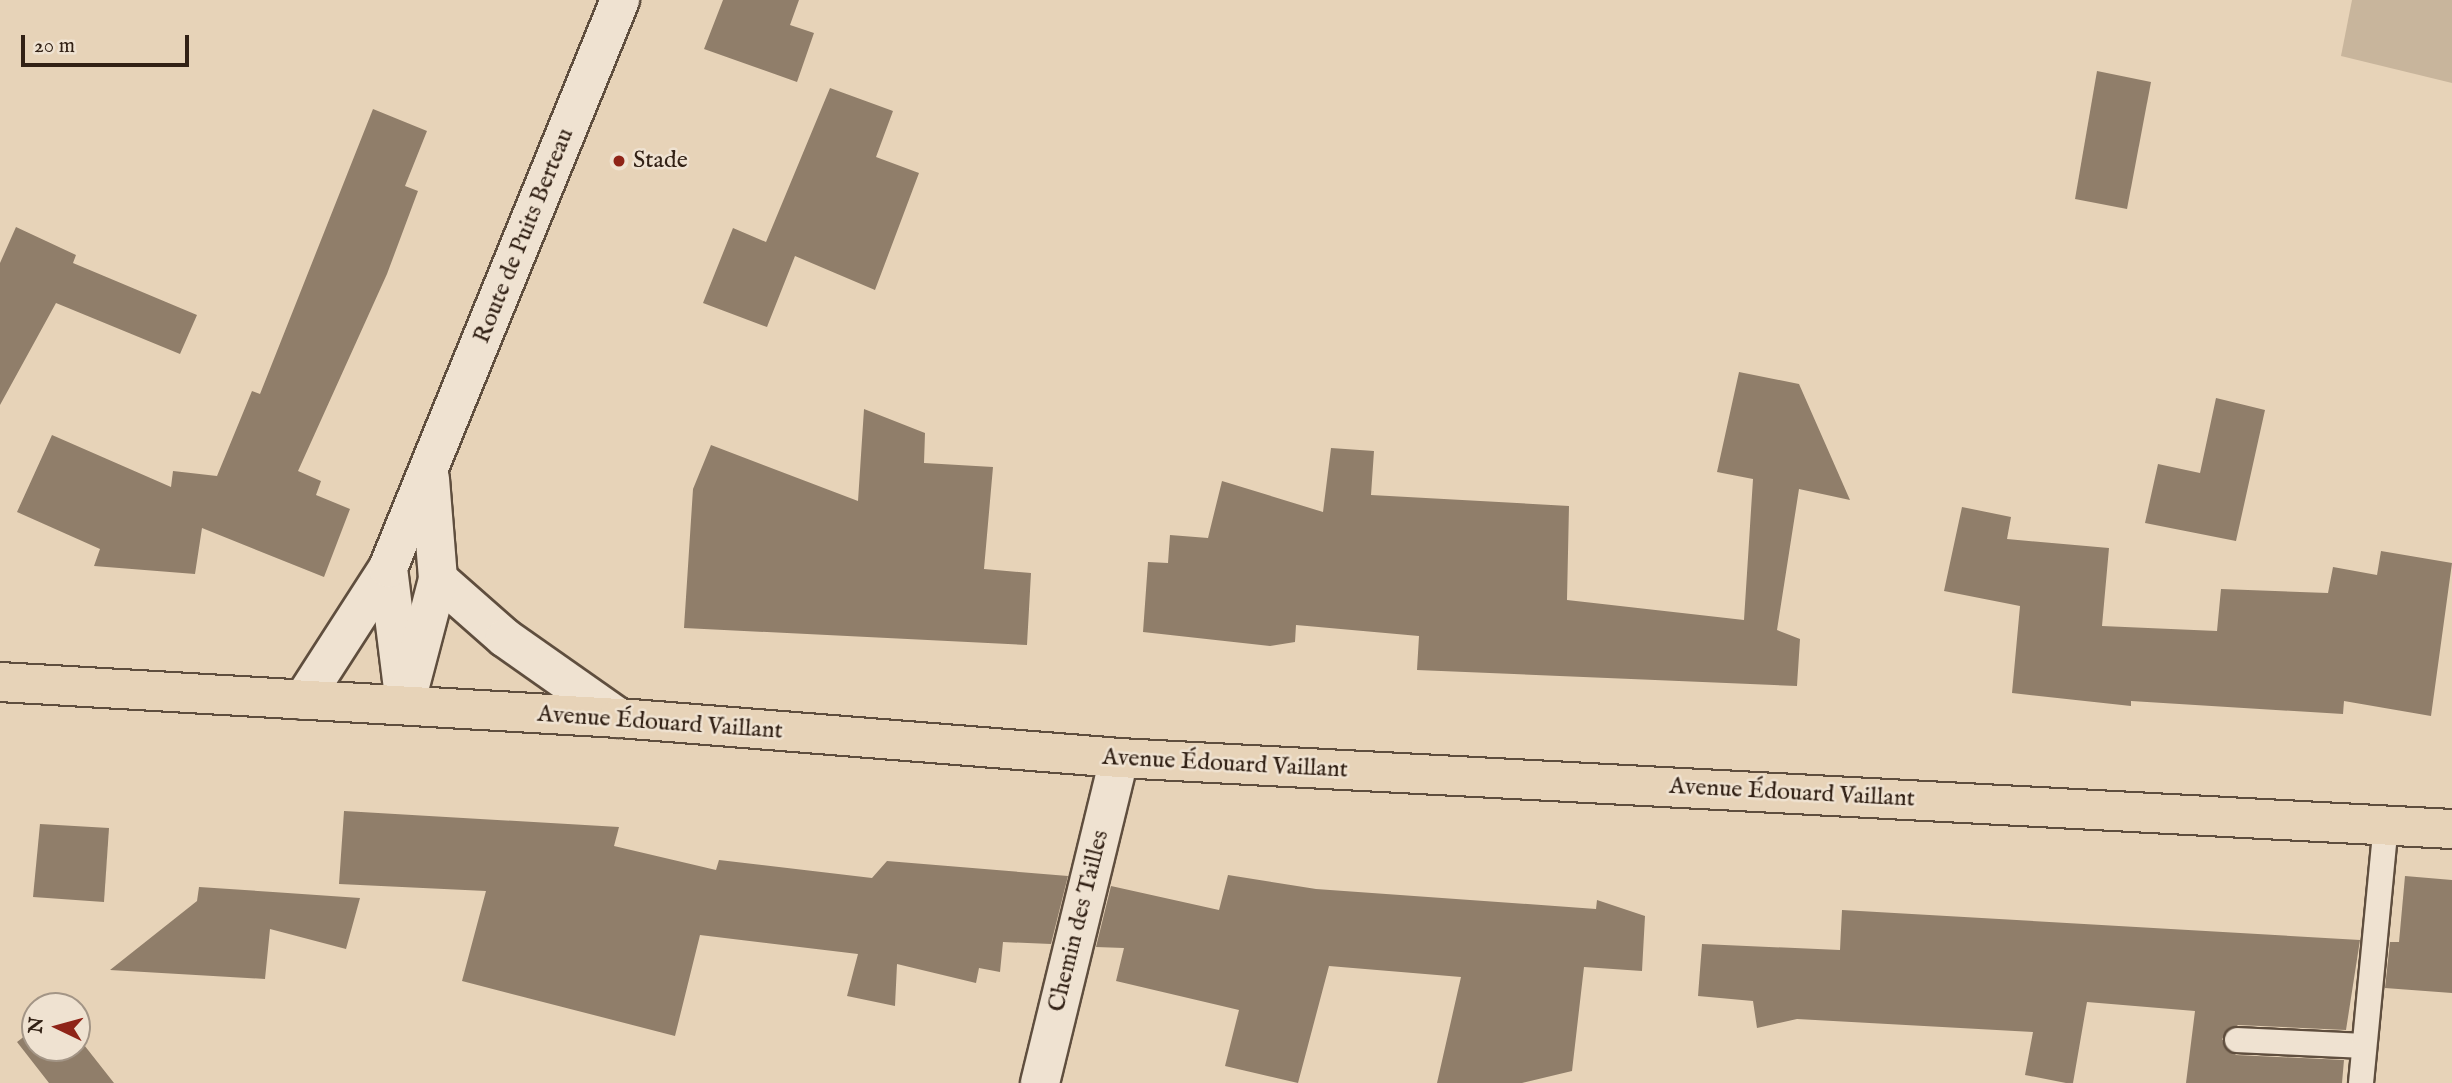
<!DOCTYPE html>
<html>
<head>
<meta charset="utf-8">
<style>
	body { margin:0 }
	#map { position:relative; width:2452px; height:1083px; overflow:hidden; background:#e7d3b8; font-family:"IM FELL English",serif }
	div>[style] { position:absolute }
	.green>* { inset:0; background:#c8b59c }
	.building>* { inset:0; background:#907e6a }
	.roads { filter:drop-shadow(2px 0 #5f4e3e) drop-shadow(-2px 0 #5f4e3e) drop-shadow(0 2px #5f4e3e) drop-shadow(0 -2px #5f4e3e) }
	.service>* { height:24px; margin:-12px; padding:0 12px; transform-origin:12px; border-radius:12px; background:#efe2d1 }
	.minor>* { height:38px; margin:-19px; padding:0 19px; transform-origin:19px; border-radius:19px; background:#efe2d1 }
	.tertiary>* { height:38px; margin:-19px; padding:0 19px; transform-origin:19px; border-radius:19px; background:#efe2d1 }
	.primary>* { height:38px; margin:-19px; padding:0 19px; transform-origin:19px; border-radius:19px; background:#e7d3b8 }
	.dots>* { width:19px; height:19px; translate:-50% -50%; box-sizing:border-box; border:4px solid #efe2d1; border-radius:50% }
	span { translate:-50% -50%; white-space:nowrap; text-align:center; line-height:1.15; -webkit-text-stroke:5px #efe2d1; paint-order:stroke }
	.poi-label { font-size:24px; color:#322115 }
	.left { translate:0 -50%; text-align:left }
	.street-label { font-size:24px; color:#322115 }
	.north { position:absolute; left:21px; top:992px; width:70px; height:70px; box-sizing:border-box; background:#efe2d1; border:2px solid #a39586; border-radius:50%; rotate:275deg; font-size:19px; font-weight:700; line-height:28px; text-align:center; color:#322115 }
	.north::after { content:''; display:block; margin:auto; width:24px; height:32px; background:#8f2418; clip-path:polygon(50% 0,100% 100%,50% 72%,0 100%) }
	.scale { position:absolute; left:21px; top:35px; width:168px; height:32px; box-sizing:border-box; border:4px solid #322115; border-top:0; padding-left:9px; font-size:21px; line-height:24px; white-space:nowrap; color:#322115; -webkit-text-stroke:5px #efe2d1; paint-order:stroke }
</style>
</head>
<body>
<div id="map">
	<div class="green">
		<div style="clip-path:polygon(2352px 0,2452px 0,2452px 83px,2341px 56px)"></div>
	</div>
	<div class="building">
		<div style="clip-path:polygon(723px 0,799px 0,790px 25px,814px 33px,797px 82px,704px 49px)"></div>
		<div style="clip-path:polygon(2097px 71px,2151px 82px,2127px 209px,2075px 199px)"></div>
		<div style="clip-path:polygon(830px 88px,893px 111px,876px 157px,919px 173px,875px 290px,795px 256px,767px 327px,703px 303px,733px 228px,766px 242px)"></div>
		<div style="clip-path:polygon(373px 109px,427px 131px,405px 186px,418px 191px,387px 274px,298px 471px,321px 481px,316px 495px,350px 509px,324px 577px,202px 528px,195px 574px,94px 566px,100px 549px,17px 512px,52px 435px,171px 487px,173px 471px,217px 476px,252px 391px,260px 394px)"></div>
		<div style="clip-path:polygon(16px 227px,76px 255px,73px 263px,197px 315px,180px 354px,56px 303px,0 405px,0 263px)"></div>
		<div style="clip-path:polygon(1739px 372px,1799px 384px,1850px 500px,1799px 489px,1777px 630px,1800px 639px,1797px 686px,1417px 670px,1419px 636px,1296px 625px,1295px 642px,1270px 646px,1143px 632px,1148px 562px,1168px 563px,1170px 535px,1208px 538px,1222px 481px,1323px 512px,1331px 448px,1374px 451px,1371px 495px,1569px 506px,1567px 600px,1744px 620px,1753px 479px,1717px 472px)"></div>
		<div style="clip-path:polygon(2216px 398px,2265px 410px,2236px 541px,2145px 523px,2158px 464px,2200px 473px)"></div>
		<div style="clip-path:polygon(864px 409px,925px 433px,924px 463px,993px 467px,984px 569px,1031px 573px,1027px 645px,684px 628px,693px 489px,711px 445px,858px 501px)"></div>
		<div style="clip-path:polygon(1962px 507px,2011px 517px,2007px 539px,2109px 548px,2102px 626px,2217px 631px,2221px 589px,2328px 593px,2333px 567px,2377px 575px,2381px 551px,2452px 563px,2431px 716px,2344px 701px,2343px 714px,2131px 701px,2131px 706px,2012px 693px,2020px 606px,1944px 591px)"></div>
		<div style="clip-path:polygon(344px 811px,619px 827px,614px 846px,716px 870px,719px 860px,872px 878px,887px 861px,1068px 876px,1051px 944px,1003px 942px,1000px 972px,979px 968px,976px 983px,897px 964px,895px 1006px,847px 996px,858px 954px,700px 935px,675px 1036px,462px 981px,486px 891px,339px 884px)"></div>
		<div style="clip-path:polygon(40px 824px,109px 828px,104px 902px,33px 897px)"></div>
		<div style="clip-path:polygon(1228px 875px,1316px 889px,1596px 909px,1597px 900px,1645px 916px,1642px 971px,1584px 967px,1572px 1071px,1522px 1083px,1437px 1083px,1461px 977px,1329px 966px,1298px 1083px,1225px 1066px,1239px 1010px,1116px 981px,1124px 948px,1096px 947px,1111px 886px,1219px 910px)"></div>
		<div style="clip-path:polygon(2405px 876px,2452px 880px,2452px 993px,2385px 988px,2390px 942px,2399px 942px)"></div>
		<div style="clip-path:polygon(199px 887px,273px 892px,360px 898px,346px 949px,270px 929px,265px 979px,110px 970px,197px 901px)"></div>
		<div style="clip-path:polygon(1842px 910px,2360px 940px,2346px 1030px,2238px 1025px,2222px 1039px,2236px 1055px,2344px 1060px,2342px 1083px,2186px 1083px,2195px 1011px,2087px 1002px,2073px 1083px,2066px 1083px,2025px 1075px,2033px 1032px,1797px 1019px,1757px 1028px,1753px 1001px,1698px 996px,1702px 944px,1840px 950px)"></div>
		<div style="clip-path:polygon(35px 1028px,35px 1048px,77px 1048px,77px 1036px,114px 1083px,49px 1083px,17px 1042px)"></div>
	</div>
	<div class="roads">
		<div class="service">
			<div style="left:2237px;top:1040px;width:127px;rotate:2.7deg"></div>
			<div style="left:2361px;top:1083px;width:260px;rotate:-84.5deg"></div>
		</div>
		<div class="minor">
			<div style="left:1040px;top:1083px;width:334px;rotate:-76.3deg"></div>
		</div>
		<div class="tertiary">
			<div style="left:430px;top:479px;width:100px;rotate:85.4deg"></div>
			<div style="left:438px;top:579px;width:89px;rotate:41.4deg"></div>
			<div style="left:505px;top:638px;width:139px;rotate:35.1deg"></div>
			<div style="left:388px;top:568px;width:138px;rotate:82.9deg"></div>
			<div style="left:410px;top:686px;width:111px;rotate:-75.3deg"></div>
			<div style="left:303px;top:700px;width:157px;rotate:-57.2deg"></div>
			<div style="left:388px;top:568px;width:614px;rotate:-67.78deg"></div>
		</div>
		<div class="primary">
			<div style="left:0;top:682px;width:620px;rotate:3.33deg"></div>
			<div style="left:619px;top:718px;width:502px;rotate:4.57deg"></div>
			<div style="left:1119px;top:758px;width:1335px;rotate:3.05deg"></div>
		</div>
	</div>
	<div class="dots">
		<div style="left:619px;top:161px;background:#8f2418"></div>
	</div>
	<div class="poi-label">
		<span class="left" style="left:633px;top:161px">Stade</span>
	</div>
	<div class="street-label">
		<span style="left:524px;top:236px;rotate:-68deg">Route de Puits Berteau</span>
		<span style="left:660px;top:723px;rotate:4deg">Avenue Édouard Vaillant</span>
		<span style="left:1225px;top:764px;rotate:3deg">Avenue Édouard Vaillant</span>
		<span style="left:1792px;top:793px;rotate:3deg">Avenue Édouard Vaillant</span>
		<span style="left:1079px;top:921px;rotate:-76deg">Chemin des Tailles</span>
	</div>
	<div class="north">N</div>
	<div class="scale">20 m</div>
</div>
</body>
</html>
